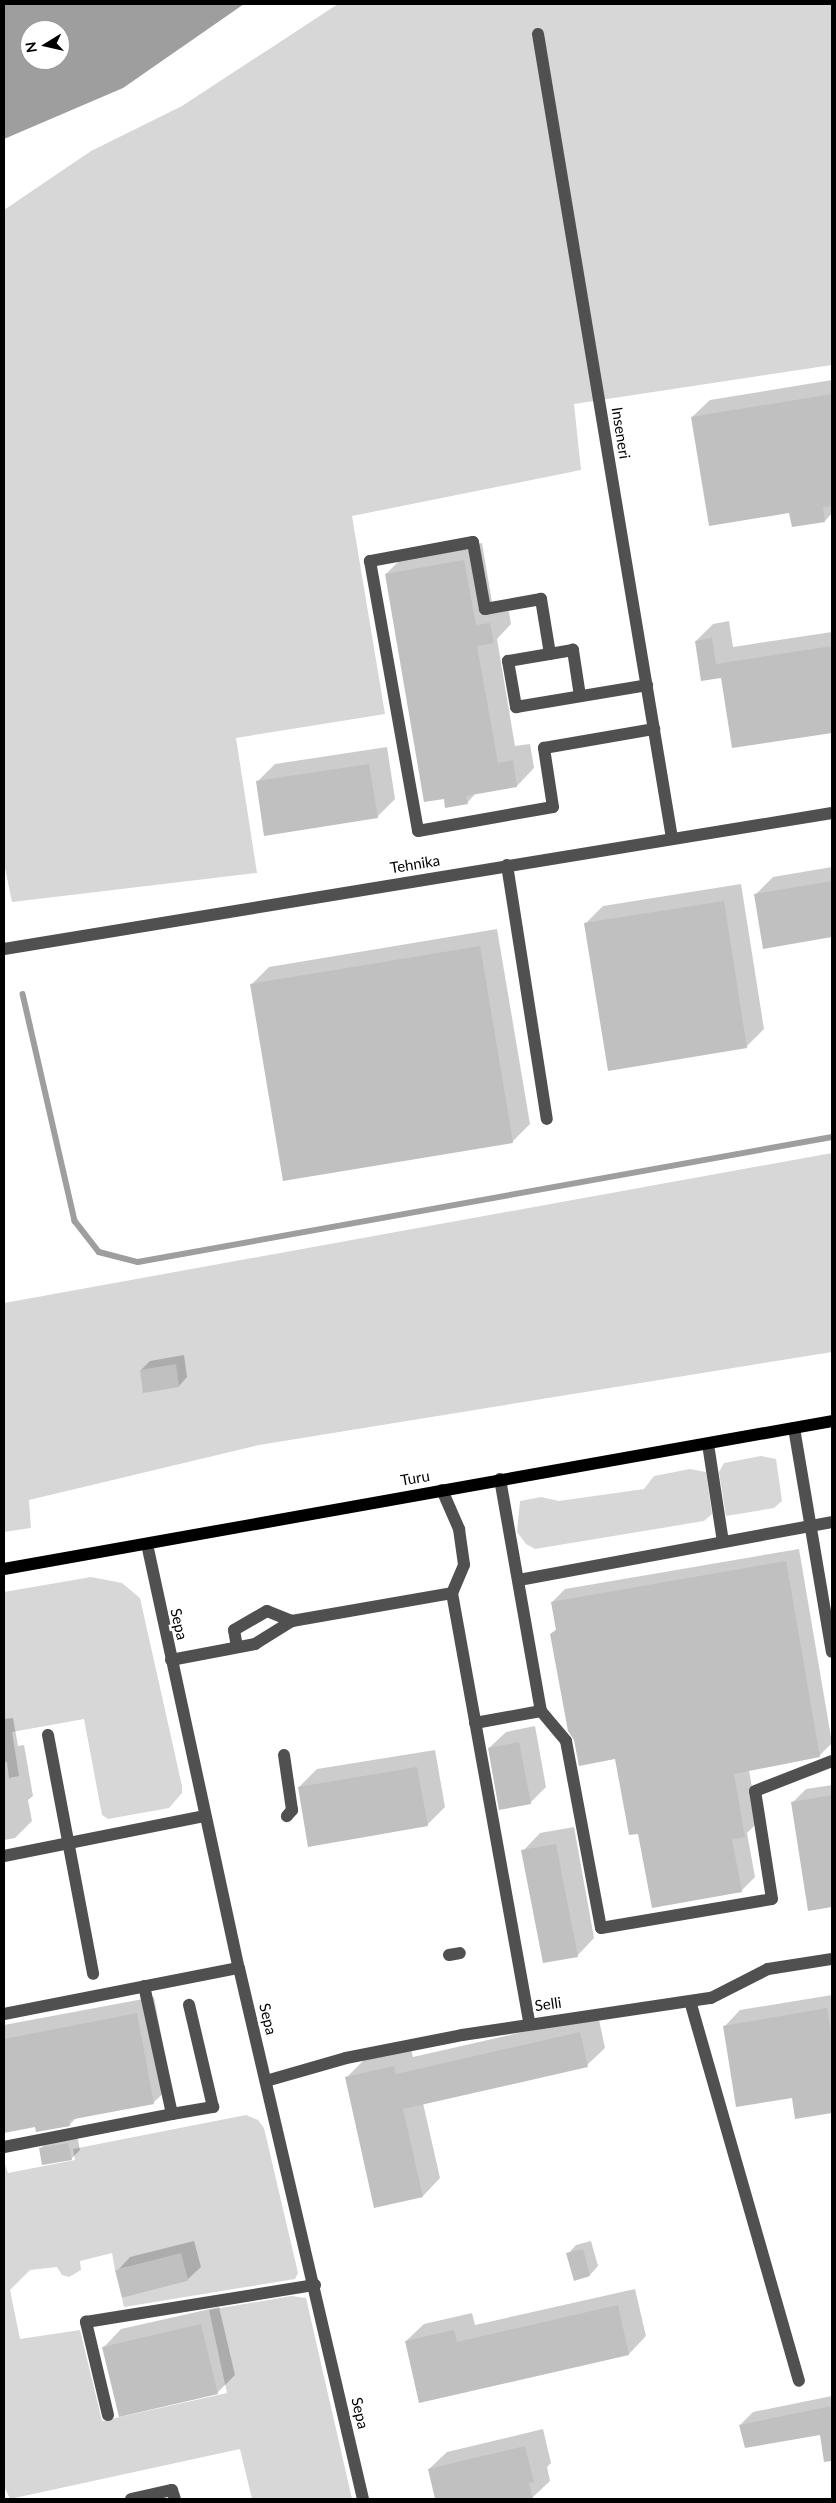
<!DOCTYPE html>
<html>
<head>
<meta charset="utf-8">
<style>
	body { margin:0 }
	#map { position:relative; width:836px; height:2503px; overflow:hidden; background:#fff; font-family:Lato,sans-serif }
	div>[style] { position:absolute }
	.green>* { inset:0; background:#d7d7d7 }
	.water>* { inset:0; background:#9e9e9e }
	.shadow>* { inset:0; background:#0003 }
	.stream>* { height:5.5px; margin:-2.75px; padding:0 2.75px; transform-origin:2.75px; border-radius:2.75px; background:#9e9e9e }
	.building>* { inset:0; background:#c0c0c0 }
	.minor>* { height:12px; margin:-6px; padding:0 6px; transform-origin:6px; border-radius:6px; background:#505050 }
	.major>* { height:12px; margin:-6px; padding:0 6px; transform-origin:6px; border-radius:6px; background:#000 }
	span { translate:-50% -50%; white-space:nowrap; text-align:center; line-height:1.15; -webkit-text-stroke:5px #fff; paint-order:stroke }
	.street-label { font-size:15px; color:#000 }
	.frame { position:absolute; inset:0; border:5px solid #000; pointer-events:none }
	.north { position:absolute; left:20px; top:20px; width:50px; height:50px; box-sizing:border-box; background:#fff; border:1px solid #999; border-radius:50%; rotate:261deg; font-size:14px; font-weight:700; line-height:20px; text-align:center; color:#000 }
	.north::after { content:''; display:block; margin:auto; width:18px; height:22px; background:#000; clip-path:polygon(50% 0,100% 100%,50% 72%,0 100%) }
</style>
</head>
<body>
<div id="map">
	<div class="green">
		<div style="clip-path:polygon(338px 4px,832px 4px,832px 365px,574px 404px,581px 470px,352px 516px,385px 714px,236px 738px,257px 873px,12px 902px,4px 863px,4px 210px,91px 151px,182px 106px)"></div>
		<div style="clip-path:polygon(832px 1153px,832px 1352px,259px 1445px,29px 1500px,31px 1528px,4px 1532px,4px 1303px)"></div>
		<div style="clip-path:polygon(761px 1456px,776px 1459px,782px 1501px,774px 1508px,726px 1516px,719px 1472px,724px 1463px)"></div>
		<div style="clip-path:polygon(690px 1469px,706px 1472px,712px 1514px,704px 1521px,535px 1549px,526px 1544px,517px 1532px,520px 1501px,541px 1497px,559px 1501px,644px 1489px,654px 1476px)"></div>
		<div style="clip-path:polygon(91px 1577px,122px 1583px,140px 1598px,182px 1786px,182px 1793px,169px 1808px,108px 1819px,102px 1815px,84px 1719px,12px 1732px,19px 1776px,9px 1778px,7px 1762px,4px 1762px,4px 1592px)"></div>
		<div style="clip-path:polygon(246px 2115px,258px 2120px,264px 2128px,298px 2273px,295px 2279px,124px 2307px,122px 2298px,188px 2281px,181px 2254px,115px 2270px,112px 2253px,80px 2261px,81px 2270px,69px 2277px,62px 2275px,57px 2267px,30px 2270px,10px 2290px,20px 2339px,80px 2330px,102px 2421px,227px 2393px,209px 2310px,292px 2296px,306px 2298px,352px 2499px,252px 2499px,240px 2449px,10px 2499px,4px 2486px,4px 2162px,8px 2173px,75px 2160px,73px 2149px)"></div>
	</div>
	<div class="water">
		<div style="clip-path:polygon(evenodd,4px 4px,244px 4px,123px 88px,4px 139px,4px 4px,30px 30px,60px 30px,60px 60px,30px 60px,30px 30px)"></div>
	</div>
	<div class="shadow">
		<div style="clip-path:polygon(832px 380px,832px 513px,825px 521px,790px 511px,692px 417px,710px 400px)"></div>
		<div style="clip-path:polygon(482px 543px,493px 608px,508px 606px,511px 624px,497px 639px,515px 746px,530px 744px,534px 768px,517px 786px,477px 792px,467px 803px,386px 574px,403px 557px)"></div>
		<div style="clip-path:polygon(729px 621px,733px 647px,832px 632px,832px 732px,733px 747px,722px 676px,696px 641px,713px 624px)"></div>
		<div style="clip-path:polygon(387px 747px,395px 799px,377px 817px,257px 782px,275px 764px)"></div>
		<div style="clip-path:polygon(832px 867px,832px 936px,764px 947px,755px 895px,773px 877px)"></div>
		<div style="clip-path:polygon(741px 884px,764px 1029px,746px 1047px,586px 923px,603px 906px)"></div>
		<div style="clip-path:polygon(497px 929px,530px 1124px,512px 1142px,252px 984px,269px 967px)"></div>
		<div style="clip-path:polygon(184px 1355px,187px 1377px,179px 1386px,141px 1370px,150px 1361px)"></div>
		<div style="clip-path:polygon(799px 1549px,832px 1743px,819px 1756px,749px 1770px,758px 1822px,747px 1833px,755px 1877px,741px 1891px,639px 1832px,616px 1758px,551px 1634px,557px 1629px,552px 1602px,565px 1589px)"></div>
		<div style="clip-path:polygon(13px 1718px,18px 1746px,24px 1745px,33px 1796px,28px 1800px,32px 1821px,15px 1838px,4px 1840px,4px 1719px)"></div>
		<div style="clip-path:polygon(535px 1726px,546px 1787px,530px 1803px,489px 1748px,506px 1732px)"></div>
		<div style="clip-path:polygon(435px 1750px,445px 1807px,427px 1825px,299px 1787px,317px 1769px)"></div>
		<div style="clip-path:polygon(832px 1785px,832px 1906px,809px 1909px,793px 1802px,806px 1789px)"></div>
		<div style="clip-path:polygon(574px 1827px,594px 1938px,577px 1956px,523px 1851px,540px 1833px)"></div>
		<div style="clip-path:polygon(832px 1995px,832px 2111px,796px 2118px,793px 2096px,725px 2026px,740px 2010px)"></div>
		<div style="clip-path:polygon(154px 1997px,171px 2086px,153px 2103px,76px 2118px,69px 2125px,36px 2126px,4px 2132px,4px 2025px)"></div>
		<div style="clip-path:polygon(598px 2015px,605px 2048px,587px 2065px,423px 2103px,440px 2178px,423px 2196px,375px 2207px,346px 2078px,364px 2060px,411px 2049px,413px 2057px)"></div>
		<div style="clip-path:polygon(77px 2135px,80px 2150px,71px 2159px,40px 2149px,49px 2140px)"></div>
		<div style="clip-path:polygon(194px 2241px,201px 2267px,187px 2280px,117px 2271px,130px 2257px)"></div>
		<div style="clip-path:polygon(591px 2241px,598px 2266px,590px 2275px,568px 2254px,576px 2245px)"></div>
		<div style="clip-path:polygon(635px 2289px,646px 2336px,629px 2354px,406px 2341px,424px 2324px,472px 2313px,475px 2325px)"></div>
		<div style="clip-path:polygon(219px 2307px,235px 2375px,217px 2393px,104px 2347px,121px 2329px)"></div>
		<div style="clip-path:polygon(832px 2396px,832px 2439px,822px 2441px,821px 2433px,740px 2425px,753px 2412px)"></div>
		<div style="clip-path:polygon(543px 2429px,551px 2463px,547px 2467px,550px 2481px,532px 2498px,436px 2499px,429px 2469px,447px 2452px)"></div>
	</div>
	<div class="stream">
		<div style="left:23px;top:994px;width:233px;rotate:77.1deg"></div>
		<div style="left:75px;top:1221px;width:39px;rotate:52deg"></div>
		<div style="left:99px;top:1252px;width:40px;rotate:14.4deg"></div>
		<div style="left:138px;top:1262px;width:705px;rotate:-10.21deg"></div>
	</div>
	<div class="building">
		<div style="clip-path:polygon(832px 394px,832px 506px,823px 507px,825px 522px,792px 527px,789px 513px,709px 526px,691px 417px)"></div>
		<div style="clip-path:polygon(464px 560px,476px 625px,490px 623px,494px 643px,477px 646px,498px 763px,513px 760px,517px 787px,466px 796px,468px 804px,445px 808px,444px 799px,424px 802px,385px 574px)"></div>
		<div style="clip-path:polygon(712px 638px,716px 664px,832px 646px,832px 733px,732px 748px,721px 678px,701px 681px,695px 641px)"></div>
		<div style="clip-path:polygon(369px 764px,378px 818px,264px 836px,256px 781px)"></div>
		<div style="clip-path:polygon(832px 881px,832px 937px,763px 949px,754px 894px)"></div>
		<div style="clip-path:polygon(724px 901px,747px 1048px,608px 1071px,584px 923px)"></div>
		<div style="clip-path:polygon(480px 946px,513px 1143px,283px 1181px,250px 984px)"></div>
		<div style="clip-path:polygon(176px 1364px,179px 1387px,143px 1393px,140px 1370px)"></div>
		<div style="clip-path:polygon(786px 1561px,820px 1757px,734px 1774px,745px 1837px,732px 1839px,742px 1892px,652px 1908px,638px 1834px,629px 1835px,615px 1759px,579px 1766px,574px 1740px,568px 1731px,550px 1634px,556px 1630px,551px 1602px)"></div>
		<div style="clip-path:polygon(519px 1742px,531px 1804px,499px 1810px,488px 1748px)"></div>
		<div style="clip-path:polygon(417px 1767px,428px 1826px,308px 1847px,298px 1787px)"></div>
		<div style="clip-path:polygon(832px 1795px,832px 1907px,808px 1911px,791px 1802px)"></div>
		<div style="clip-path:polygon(556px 1844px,578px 1957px,543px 1963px,521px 1850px)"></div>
		<div style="clip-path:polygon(827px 2008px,832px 2039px,832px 2113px,795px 2119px,792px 2098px,736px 2107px,723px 2026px)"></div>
		<div style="clip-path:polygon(137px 2013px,154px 2104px,69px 2120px,70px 2126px,36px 2132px,35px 2127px,4px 2133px,4px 2039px)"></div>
		<div style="clip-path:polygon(580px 2032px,588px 2067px,403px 2109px,423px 2197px,374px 2208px,345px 2077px,394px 2066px,396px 2074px)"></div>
		<div style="clip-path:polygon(68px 2143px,72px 2160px,42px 2165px,39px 2148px)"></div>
		<div style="clip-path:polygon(583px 2249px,590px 2276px,574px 2281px,566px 2253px)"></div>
		<div style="clip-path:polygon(181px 2253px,188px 2281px,122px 2298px,115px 2270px)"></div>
		<div style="clip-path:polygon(618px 2305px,629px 2355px,419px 2403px,405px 2341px,454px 2330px,457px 2342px)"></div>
		<div style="clip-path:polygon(201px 2324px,218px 2394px,119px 2417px,102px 2347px)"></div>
		<div style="clip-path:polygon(832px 2406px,832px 2461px,824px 2462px,820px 2435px,745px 2448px,739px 2425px)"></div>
		<div style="clip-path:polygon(525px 2446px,534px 2482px,529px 2483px,533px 2499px,435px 2499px,428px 2469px)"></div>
	</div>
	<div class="minor">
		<div style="left:538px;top:34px;width:815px;rotate:80.54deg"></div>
		<div style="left:550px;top:654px;width:56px;rotate:-99.3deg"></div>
		<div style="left:541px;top:599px;width:57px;rotate:169.9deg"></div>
		<div style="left:485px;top:609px;width:68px;rotate:-100.2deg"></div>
		<div style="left:473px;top:542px;width:105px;rotate:169.5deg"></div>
		<div style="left:370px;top:561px;width:274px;rotate:79.9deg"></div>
		<div style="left:418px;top:831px;width:137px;rotate:-10.1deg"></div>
		<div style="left:553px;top:807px;width:60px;rotate:-98.7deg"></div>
		<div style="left:544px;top:748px;width:112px;rotate:-9.8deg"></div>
		<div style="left:580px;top:696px;width:47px;rotate:-98.7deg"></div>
		<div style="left:573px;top:650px;width:66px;rotate:170.4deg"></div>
		<div style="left:508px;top:661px;width:47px;rotate:80.1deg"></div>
		<div style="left:516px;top:707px;width:133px;rotate:-9.5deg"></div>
		<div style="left:507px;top:865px;width:257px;rotate:81.1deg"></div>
		<div style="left:4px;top:949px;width:839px;rotate:-9.33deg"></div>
		<div style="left:794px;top:1428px;width:227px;rotate:80.4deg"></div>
		<div style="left:708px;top:1444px;width:99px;rotate:81.3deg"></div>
		<div style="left:500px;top:1479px;width:236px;rotate:80deg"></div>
		<div style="left:541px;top:1711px;width:39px;rotate:50deg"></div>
		<div style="left:566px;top:1741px;width:190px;rotate:79.4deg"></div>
		<div style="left:601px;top:1928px;width:173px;rotate:-9.6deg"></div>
		<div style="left:772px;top:1899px;width:109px;rotate:-98.9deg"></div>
		<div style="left:755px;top:1791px;width:83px;rotate:-21.3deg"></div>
		<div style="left:442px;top:1490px;width:43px;rotate:66.4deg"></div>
		<div style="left:459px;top:1529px;width:36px;rotate:82deg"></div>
		<div style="left:464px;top:1565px;width:30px;rotate:113deg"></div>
		<div style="left:452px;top:1593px;width:437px;rotate:79.8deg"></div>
		<div style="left:147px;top:1544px;width:434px;rotate:77.8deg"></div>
		<div style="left:239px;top:1968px;width:545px;rotate:76.86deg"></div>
		<div style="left:519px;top:1580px;width:318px;rotate:-10.5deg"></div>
		<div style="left:237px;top:1647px;width:17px;rotate:-100deg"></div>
		<div style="left:234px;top:1630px;width:38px;rotate:-30deg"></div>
		<div style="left:267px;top:1611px;width:27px;rotate:22deg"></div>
		<div style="left:292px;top:1621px;width:162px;rotate:-9.9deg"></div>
		<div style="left:171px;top:1660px;width:86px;rotate:-10.8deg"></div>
		<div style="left:255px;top:1644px;width:44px;rotate:-31.9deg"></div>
		<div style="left:475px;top:1723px;width:67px;rotate:-10.3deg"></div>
		<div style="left:48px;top:1735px;width:243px;rotate:79.3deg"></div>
		<div style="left:284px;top:1755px;width:56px;rotate:81.7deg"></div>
		<div style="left:292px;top:1810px;width:8px;rotate:130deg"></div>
		<div style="left:4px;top:1856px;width:205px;rotate:-11.3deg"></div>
		<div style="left:449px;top:1955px;width:11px;rotate:-10deg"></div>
		<div style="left:690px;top:2001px;width:395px;rotate:74deg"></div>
		<div style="left:4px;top:2014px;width:239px;rotate:-11.1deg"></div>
		<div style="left:266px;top:2081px;width:83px;rotate:-16deg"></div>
		<div style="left:346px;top:2058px;width:118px;rotate:-11.2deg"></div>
		<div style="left:462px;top:2035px;width:252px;rotate:-8.5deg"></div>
		<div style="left:711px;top:1998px;width:64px;rotate:-27deg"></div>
		<div style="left:768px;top:1969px;width:65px;rotate:-8.9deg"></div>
		<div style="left:172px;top:2114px;width:42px;rotate:-9.7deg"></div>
		<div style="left:213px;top:2107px;width:105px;rotate:-103.2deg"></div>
		<div style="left:4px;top:2147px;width:171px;rotate:-11.1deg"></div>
		<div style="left:172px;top:2114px;width:131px;rotate:-102.3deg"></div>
		<div style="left:108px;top:2415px;width:96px;rotate:-103.3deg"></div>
		<div style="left:86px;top:2322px;width:232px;rotate:-9.2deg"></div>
		<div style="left:131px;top:2499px;width:42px;rotate:-12.4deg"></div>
		<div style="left:172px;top:2490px;width:9px;rotate:72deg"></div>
	</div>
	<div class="major">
		<div style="left:4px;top:1569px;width:841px;rotate:-10.13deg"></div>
	</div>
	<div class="street-label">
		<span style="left:621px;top:433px;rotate:81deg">Inseneri</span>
		<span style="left:415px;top:864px;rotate:-9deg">Tehnika</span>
		<span style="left:415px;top:1478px;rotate:-10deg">Turu</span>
		<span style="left:179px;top:1624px;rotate:77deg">Sepa</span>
		<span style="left:548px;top:2004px;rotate:-8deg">Selli</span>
		<span style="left:268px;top:2019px;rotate:76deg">Sepa</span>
		<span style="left:360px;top:2413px;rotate:77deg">Sepa</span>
	</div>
	<div class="frame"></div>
	<div class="north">N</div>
</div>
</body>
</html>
